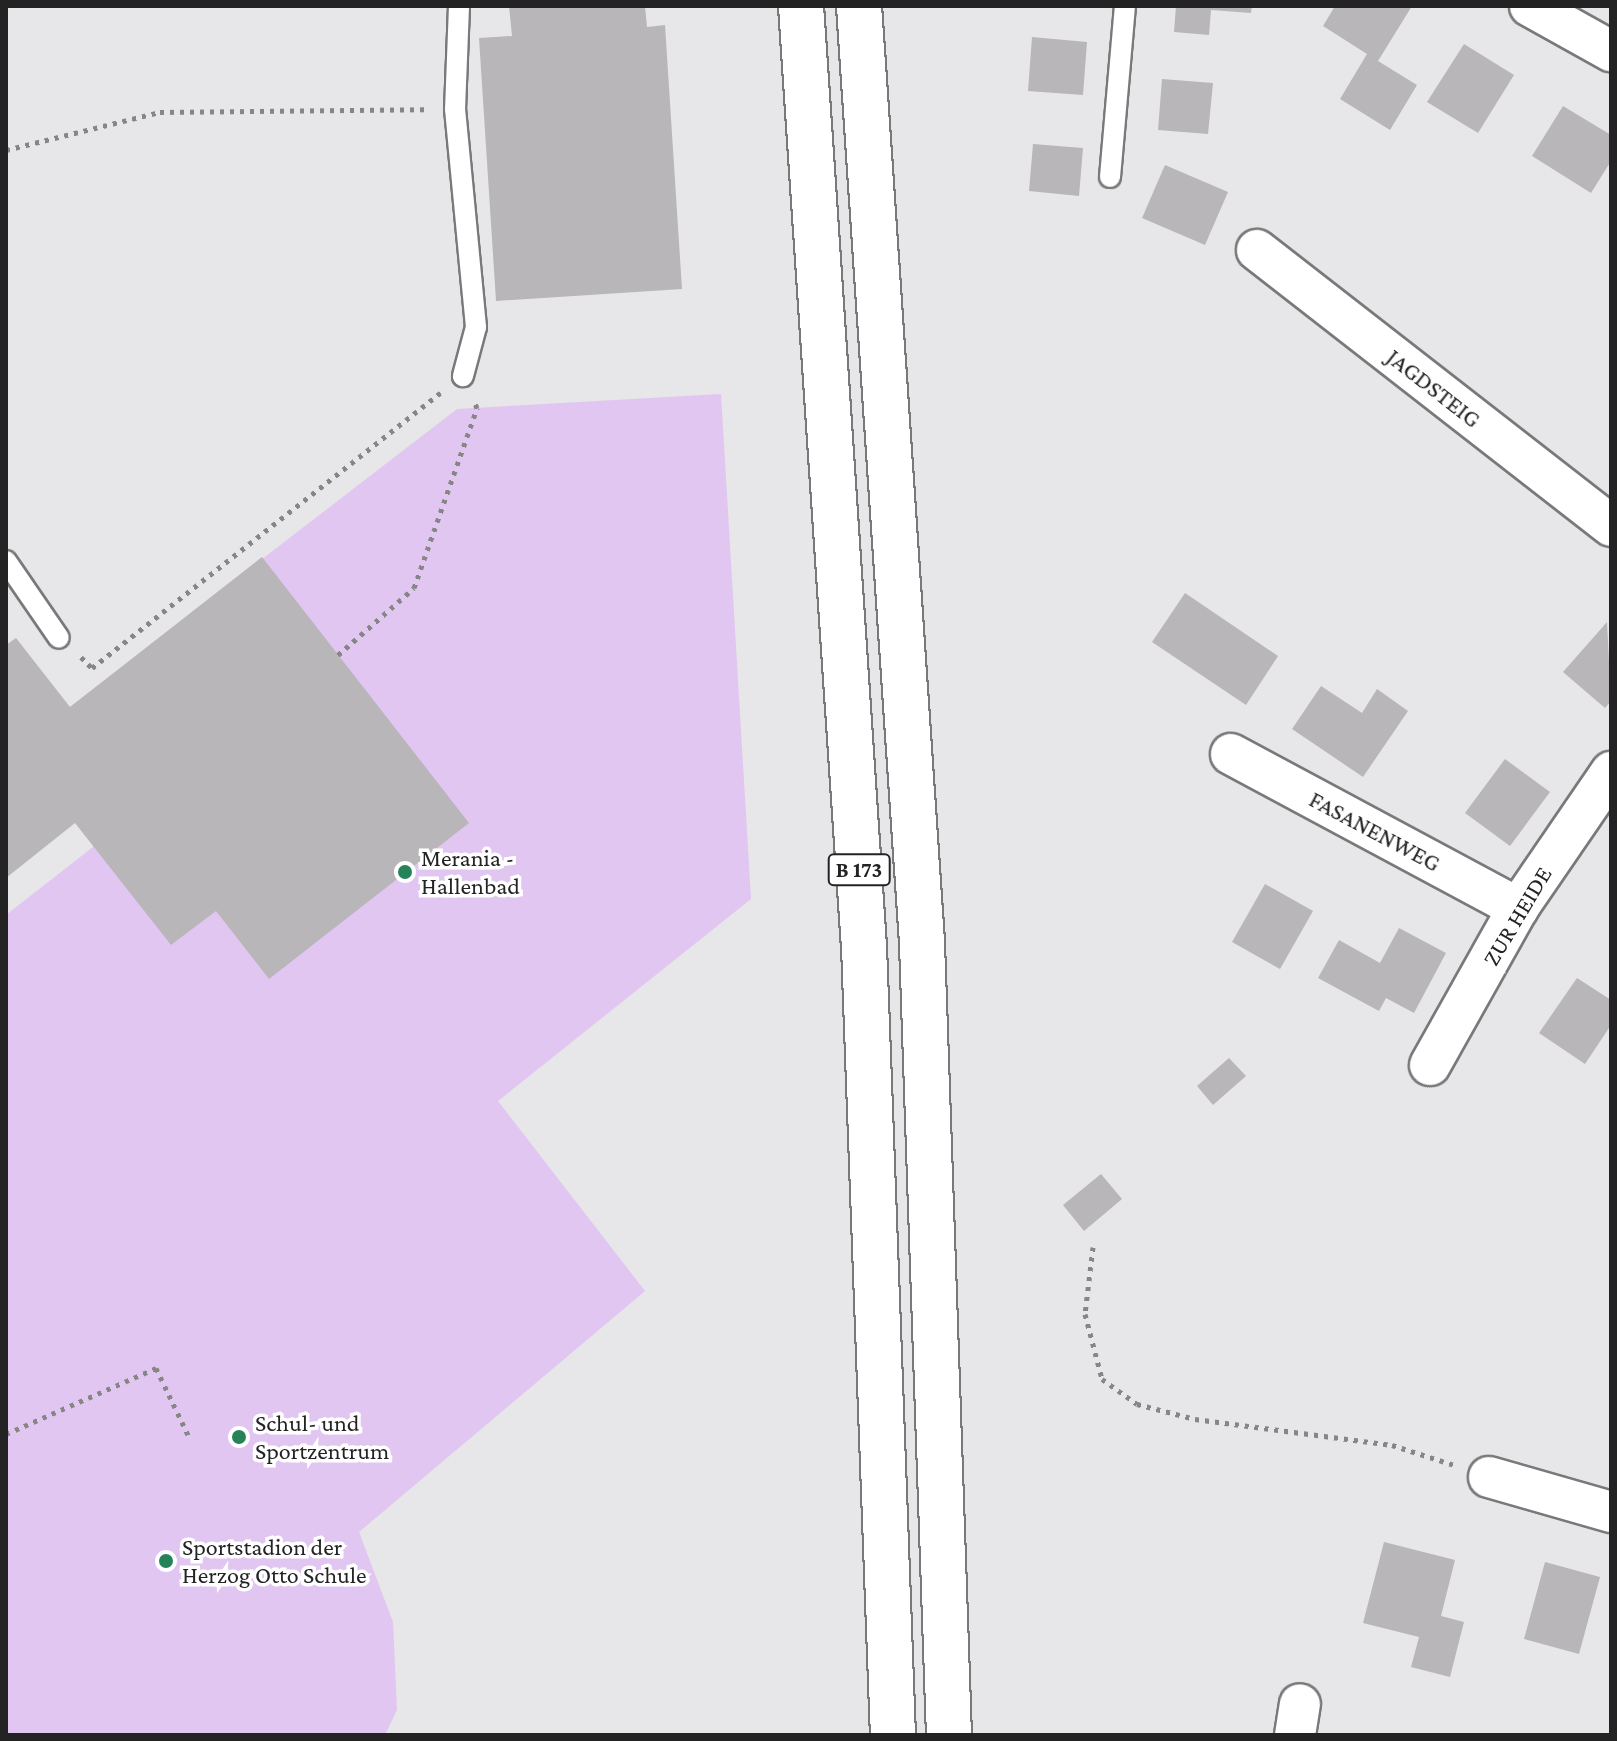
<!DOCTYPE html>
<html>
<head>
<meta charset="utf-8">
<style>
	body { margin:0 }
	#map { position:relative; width:1617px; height:1741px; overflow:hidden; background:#e7e6e8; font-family:"Crimson Pro",serif }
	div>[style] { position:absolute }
	.green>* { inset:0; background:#e0c6f0 }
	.building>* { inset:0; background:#b8b6b9 }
	.path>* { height:5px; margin-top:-2.5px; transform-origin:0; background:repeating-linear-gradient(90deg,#878687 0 4px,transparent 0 10px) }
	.roads { filter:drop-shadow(2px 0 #79787a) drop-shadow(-2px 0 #79787a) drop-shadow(0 2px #79787a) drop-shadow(0 -2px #79787a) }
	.service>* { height:20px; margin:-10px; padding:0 10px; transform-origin:10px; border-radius:10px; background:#fff }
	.minor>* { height:40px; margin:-20px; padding:0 20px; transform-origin:20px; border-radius:20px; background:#fff }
	.trunk>* { height:44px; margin:-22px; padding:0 22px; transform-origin:22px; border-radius:22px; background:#fff }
	.dots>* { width:22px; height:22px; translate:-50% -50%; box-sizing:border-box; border:4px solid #fff; border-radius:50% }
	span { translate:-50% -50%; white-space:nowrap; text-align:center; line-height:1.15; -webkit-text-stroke:7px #fff; paint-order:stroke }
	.shield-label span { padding:2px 6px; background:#fff; border:2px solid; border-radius:6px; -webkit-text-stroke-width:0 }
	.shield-label { font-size:22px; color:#242324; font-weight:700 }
	.street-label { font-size:24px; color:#242324 }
	.poi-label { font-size:24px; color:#242324 }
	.left { translate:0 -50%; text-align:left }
	.frame { position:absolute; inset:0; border:8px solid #242324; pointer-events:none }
</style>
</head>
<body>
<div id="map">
	<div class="green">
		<div style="clip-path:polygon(721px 394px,751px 899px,498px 1101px,645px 1291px,359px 1532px,393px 1622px,397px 1710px,385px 1735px,6px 1735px,6px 915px,93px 847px,70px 707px,457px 409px)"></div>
	</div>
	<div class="building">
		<div style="clip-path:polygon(509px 6px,645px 6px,647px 27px,665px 25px,682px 289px,496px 301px,479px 38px,512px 36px)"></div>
		<div style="clip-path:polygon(1176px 6px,1252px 6px,1251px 13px,1211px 10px,1209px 35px,1174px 32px)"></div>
		<div style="clip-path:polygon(1335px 6px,1412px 6px,1378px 61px,1417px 85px,1390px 130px,1340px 99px,1367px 54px,1323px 26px)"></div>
		<div style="clip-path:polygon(1032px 37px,1087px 42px,1083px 95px,1028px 91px)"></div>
		<div style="clip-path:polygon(1464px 44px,1514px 75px,1478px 133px,1427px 102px)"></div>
		<div style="clip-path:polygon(1162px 79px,1213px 83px,1208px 134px,1158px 130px)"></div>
		<div style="clip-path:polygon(1563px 106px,1611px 135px,1611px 161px,1591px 193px,1532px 156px)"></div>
		<div style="clip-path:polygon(1033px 144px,1083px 148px,1079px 196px,1029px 191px)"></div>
		<div style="clip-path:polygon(1165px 165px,1228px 192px,1205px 245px,1142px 218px)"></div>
		<div style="clip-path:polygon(262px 557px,469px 823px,269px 979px,216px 911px,171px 945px,75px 823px,6px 878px,6px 645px,16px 638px,70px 707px)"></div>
		<div style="clip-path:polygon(1185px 593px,1278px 656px,1246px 705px,1152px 642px)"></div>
		<div style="clip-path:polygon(1607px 622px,1611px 701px,1605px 708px,1563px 672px)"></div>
		<div style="clip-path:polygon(1321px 686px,1362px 713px,1377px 689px,1408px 711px,1363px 777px,1292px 729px)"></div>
		<div style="clip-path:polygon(1505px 759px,1550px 792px,1510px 846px,1465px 813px)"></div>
		<div style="clip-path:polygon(1265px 884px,1313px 911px,1280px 969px,1232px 942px)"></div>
		<div style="clip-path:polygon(1399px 928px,1446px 953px,1414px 1013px,1386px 998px,1379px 1011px,1318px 978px,1339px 940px,1380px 963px)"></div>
		<div style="clip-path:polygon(1577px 978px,1611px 1000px,1611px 1025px,1585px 1064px,1539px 1033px)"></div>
		<div style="clip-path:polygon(1229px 1058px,1246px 1076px,1213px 1105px,1197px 1086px)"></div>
		<div style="clip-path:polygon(1101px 1174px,1122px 1199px,1084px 1231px,1063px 1205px)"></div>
		<div style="clip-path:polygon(1384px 1542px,1455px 1560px,1441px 1616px,1464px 1622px,1450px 1677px,1411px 1667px,1419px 1637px,1363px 1623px)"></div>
		<div style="clip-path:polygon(1545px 1562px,1600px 1577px,1579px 1654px,1524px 1639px)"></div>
	</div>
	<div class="path">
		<div style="left:6px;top:150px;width:159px;rotate:-13.9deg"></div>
		<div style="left:160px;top:112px;width:266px;rotate:-0.6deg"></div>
		<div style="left:338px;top:655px;width:101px;rotate:-41.4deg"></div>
		<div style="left:414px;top:588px;width:191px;rotate:-70.7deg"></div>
		<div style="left:477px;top:408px;width:8px;rotate:-113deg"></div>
		<div style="left:81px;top:657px;width:16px;rotate:45deg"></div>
		<div style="left:92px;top:668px;width:446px;rotate:-38.3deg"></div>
		<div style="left:1093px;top:1247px;width:67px;rotate:96.8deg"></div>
		<div style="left:1085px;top:1314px;width:67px;rotate:75.3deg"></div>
		<div style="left:1102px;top:1379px;width:43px;rotate:35.5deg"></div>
		<div style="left:1137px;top:1404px;width:60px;rotate:14.5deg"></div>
		<div style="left:1195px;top:1419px;width:199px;rotate:7.5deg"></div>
		<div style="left:1392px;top:1445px;width:65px;rotate:17.9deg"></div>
		<div style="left:6px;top:1434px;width:164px;rotate:-23.7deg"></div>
		<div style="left:156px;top:1368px;width:79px;rotate:64.4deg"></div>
	</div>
	<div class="roads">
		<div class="service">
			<div style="left:459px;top:6px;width:103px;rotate:92.2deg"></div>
			<div style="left:455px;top:109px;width:219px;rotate:84.5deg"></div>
			<div style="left:476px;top:327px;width:51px;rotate:104.9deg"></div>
			<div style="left:1110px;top:177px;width:172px;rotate:-85deg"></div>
			<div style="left:6px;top:561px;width:93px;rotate:55.5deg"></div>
		</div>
		<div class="minor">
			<div style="left:1530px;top:6px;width:93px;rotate:29.1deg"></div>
			<div style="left:1257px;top:250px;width:449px;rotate:37.9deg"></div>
			<div style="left:1231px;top:754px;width:326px;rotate:28.2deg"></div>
			<div style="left:1430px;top:1065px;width:180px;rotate:-60.7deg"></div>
			<div style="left:1518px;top:908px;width:165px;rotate:-55.6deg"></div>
			<div style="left:1489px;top:1477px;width:127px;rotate:16deg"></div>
			<div style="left:1295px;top:1735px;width:31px;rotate:-81deg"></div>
		</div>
		<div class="trunk">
			<div style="left:801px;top:6px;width:942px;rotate:86.17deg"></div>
			<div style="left:864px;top:946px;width:790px;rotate:87.9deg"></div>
			<div style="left:859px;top:6px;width:939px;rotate:86.15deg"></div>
			<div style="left:922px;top:943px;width:792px;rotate:88.05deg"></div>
		</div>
	</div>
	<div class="dots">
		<div style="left:405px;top:872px;background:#268359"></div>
		<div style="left:239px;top:1437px;background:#268359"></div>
		<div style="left:166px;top:1561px;background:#268359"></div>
	</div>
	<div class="shield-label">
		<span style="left:859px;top:870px">B 173</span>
	</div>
	<div class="street-label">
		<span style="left:1434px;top:388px;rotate:38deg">JAGDSTEIG</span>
		<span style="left:1375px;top:831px;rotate:28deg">FASANENWEG</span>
		<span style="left:1517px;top:916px;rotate:-59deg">ZUR HEIDE</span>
	</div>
	<div class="poi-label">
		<span class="left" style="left:421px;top:872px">Merania -<br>Hallenbad</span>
		<span class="left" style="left:255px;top:1437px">Schul- und<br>Sportzentrum</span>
		<span class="left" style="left:182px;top:1561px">Sportstadion der<br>Herzog Otto Schule</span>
	</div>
	<div class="frame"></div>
</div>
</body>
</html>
